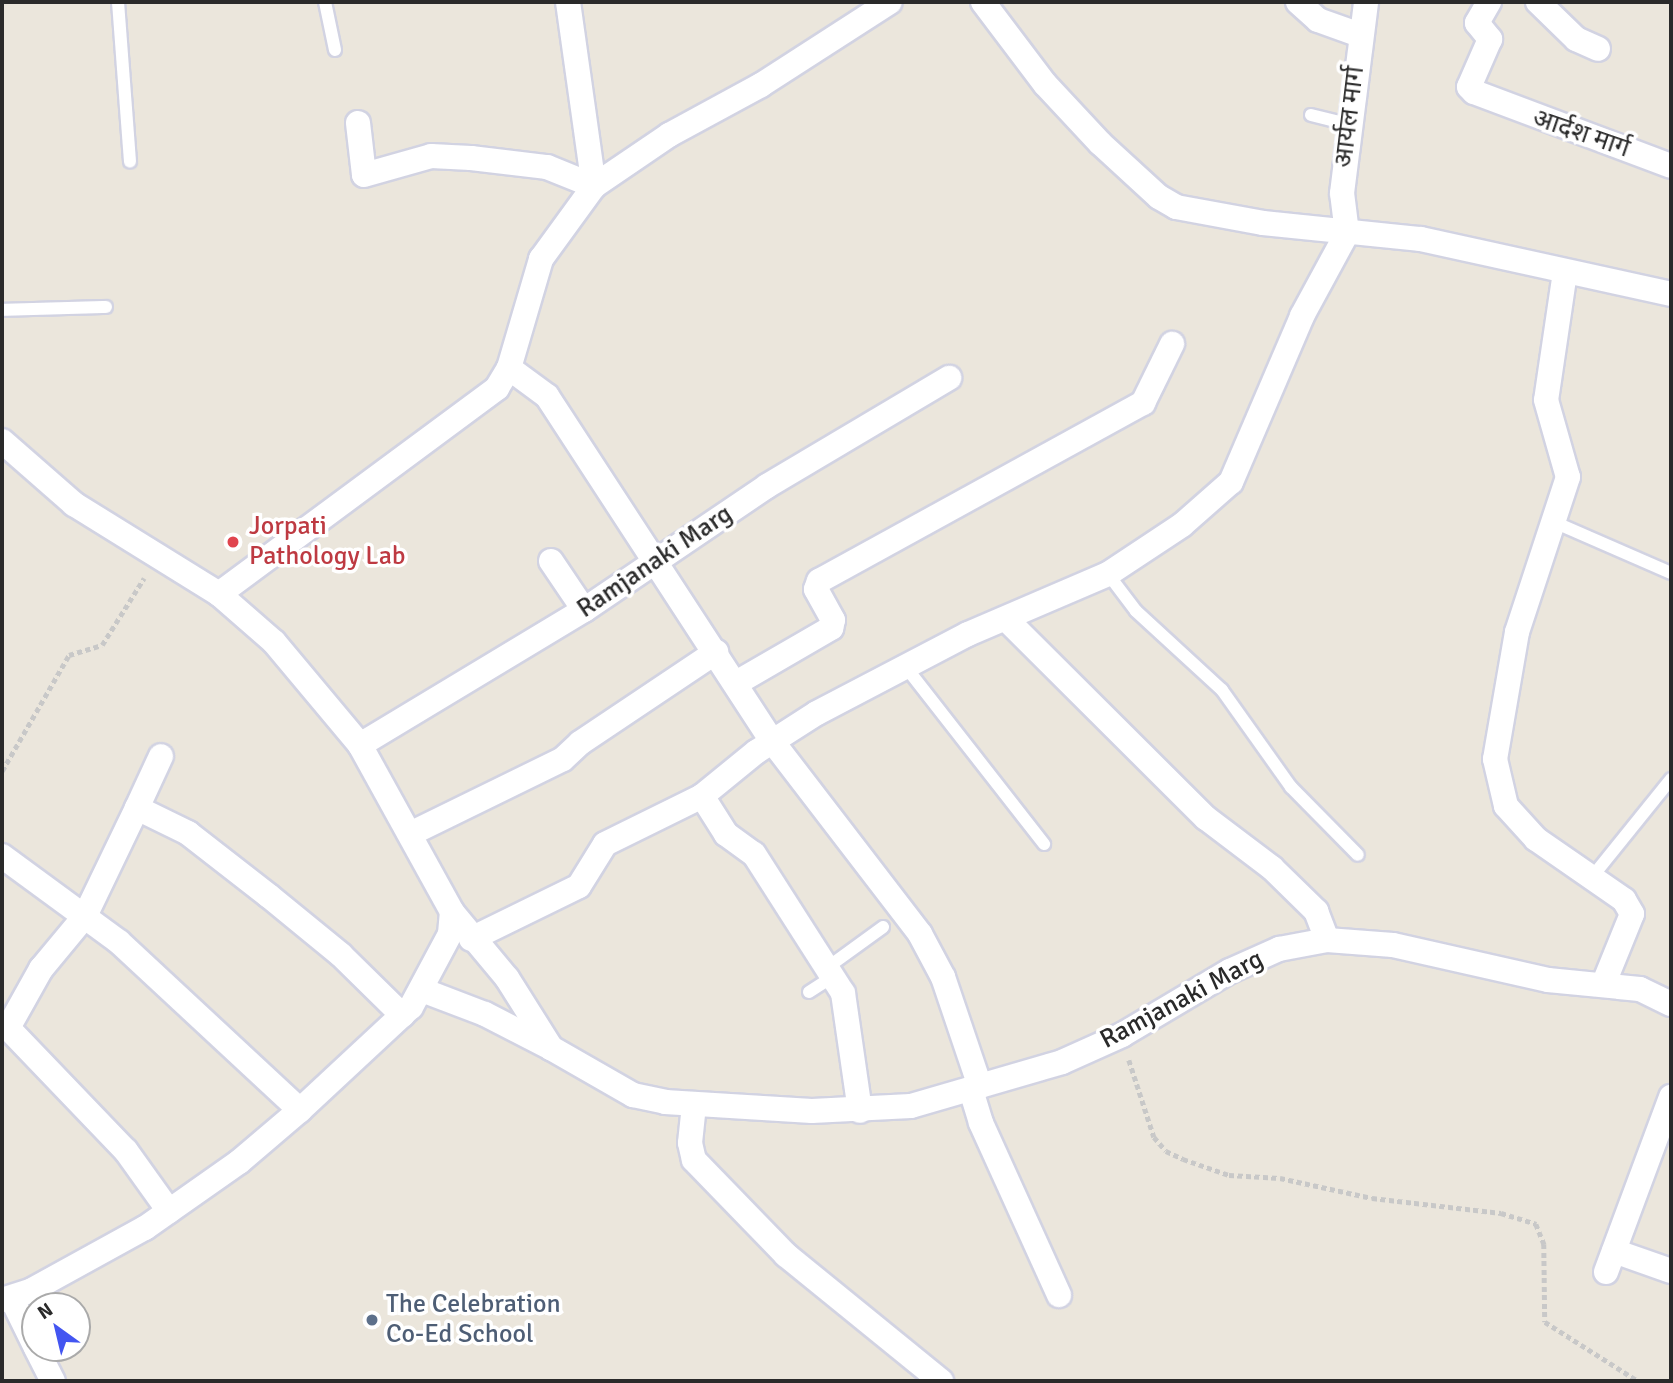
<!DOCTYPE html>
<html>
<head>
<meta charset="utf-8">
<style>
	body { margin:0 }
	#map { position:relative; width:1673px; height:1383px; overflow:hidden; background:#ebe6dc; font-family:Signika,"Noto Sans Devanagari",sans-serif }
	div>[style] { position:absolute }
	.path>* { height:4.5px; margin-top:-2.25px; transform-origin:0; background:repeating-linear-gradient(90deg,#c8c8c8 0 5px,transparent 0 8.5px) }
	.roads { filter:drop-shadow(2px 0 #d2d3e2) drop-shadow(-2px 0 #d2d3e2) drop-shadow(0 2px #d2d3e2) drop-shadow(0 -2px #d2d3e2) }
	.lane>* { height:12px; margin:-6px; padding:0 6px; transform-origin:6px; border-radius:6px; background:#fff }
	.street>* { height:24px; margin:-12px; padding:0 12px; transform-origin:12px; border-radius:12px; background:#fff }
	.dots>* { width:19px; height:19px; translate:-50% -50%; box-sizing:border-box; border:4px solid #fff; border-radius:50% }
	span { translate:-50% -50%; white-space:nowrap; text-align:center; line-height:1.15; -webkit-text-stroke:7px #fff; paint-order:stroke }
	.street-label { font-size:26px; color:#2a2a2a }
	.health-label { font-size:26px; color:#be3a42 }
	.left { translate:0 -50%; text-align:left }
	.service-label { font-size:26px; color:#4e5e75 }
	.frame { position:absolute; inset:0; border:4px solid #2a2a2a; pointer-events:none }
	.north { position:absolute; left:21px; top:1292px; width:70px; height:70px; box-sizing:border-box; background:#fff; border:2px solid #aaa; border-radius:50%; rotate:326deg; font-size:19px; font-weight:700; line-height:28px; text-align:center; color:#2a2a2a }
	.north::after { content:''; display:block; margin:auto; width:24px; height:32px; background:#4355f1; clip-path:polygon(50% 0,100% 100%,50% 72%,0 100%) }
</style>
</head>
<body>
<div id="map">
	<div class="path">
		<div style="left:2px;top:771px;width:134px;rotate:-60deg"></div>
		<div style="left:69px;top:655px;width:34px;rotate:-17deg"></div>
		<div style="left:102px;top:645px;width:79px;rotate:-57.9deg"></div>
		<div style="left:1129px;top:1060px;width:81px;rotate:72deg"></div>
		<div style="left:1154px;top:1137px;width:18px;rotate:49deg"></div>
		<div style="left:1166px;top:1151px;width:19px;rotate:25deg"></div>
		<div style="left:1183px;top:1159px;width:49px;rotate:19.2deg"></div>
		<div style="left:1229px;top:1175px;width:51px;rotate:3.4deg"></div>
		<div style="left:1280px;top:1178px;width:94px;rotate:12.3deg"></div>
		<div style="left:1372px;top:1198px;width:130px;rotate:6.6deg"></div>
		<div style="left:1501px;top:1213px;width:37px;rotate:17deg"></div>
		<div style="left:1536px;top:1224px;width:22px;rotate:68deg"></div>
		<div style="left:1544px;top:1244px;width:78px;rotate:89.3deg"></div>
		<div style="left:1545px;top:1322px;width:110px;rotate:32.4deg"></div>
	</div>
	<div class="roads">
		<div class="lane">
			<div style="left:118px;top:2px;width:160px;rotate:85.7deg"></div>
			<div style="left:325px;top:2px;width:49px;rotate:78.2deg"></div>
			<div style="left:1311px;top:115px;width:38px;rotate:14deg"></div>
			<div style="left:2px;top:310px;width:104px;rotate:-1.7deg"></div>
			<div style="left:1556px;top:523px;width:125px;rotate:23.5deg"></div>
			<div style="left:1108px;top:574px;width:46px;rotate:52.9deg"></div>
			<div style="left:1136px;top:611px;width:117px;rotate:42.6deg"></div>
			<div style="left:1222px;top:690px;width:119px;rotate:54.6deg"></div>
			<div style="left:1291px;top:787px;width:95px;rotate:45.4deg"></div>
			<div style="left:905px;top:666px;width:226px;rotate:52deg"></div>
			<div style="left:1592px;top:877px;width:126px;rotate:-51.1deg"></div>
			<div style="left:828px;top:967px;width:68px;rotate:-36deg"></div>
			<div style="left:809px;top:992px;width:30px;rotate:-33deg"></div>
		</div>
		<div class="street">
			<div style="left:568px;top:2px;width:186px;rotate:82deg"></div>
			<div style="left:983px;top:2px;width:103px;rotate:52.9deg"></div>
			<div style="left:1045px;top:84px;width:81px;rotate:47deg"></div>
			<div style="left:1100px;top:143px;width:80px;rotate:42.5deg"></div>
			<div style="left:1159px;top:197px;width:20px;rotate:30deg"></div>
			<div style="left:1176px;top:207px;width:88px;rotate:10.4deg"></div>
			<div style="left:1263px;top:223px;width:159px;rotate:5.8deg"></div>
			<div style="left:1421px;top:239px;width:256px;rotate:12.4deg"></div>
			<div style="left:1298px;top:2px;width:27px;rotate:42deg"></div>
			<div style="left:1318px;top:20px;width:45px;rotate:19.7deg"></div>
			<div style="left:1489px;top:2px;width:24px;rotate:120deg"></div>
			<div style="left:1477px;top:23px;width:21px;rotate:51deg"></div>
			<div style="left:1490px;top:39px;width:52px;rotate:113.6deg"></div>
			<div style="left:1469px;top:87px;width:7px;rotate:45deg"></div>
			<div style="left:1474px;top:92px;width:210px;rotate:20.6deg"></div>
			<div style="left:1538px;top:2px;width:53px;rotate:44.2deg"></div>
			<div style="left:1576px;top:39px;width:24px;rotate:24deg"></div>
			<div style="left:358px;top:123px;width:52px;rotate:83.4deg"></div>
			<div style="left:364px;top:175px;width:70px;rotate:-15.8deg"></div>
			<div style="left:431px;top:156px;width:40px;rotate:2.9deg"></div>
			<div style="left:471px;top:158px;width:77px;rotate:6.8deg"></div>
			<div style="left:547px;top:167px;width:51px;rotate:22deg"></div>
			<div style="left:1347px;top:233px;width:40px;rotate:-97.1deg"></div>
			<div style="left:1342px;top:193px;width:193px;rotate:-82.8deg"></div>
			<div style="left:1565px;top:272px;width:129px;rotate:98.4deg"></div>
			<div style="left:1546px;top:400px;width:80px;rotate:74.1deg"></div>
			<div style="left:1568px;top:477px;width:163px;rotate:108.2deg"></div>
			<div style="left:1517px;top:632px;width:129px;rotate:99.8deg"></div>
			<div style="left:1495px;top:759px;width:48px;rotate:76.8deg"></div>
			<div style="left:1506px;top:806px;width:45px;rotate:47.7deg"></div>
			<div style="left:1536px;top:839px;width:107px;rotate:34.7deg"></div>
			<div style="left:1624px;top:900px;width:16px;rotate:60deg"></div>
			<div style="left:1632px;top:914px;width:74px;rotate:112.1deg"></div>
			<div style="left:509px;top:368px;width:47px;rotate:36.4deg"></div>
			<div style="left:547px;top:396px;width:412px;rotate:56.9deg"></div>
			<div style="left:772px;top:741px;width:243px;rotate:52.5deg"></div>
			<div style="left:920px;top:934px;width:49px;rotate:61.9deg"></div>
			<div style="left:943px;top:977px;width:115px;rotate:71.3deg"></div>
			<div style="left:2px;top:441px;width:96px;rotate:41.2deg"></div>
			<div style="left:74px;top:504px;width:171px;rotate:31.8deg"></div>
			<div style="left:219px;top:594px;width:73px;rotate:41.1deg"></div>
			<div style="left:274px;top:642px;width:134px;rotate:50.1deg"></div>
			<div style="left:360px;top:745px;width:191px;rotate:61.1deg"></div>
			<div style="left:452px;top:912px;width:86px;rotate:50.2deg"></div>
			<div style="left:507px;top:978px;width:83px;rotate:57.8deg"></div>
			<div style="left:551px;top:1048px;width:95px;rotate:29.8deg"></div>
			<div style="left:633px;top:1095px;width:33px;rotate:12deg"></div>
			<div style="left:665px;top:1102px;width:147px;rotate:3.5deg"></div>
			<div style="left:812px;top:1111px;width:99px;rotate:-2.9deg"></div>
			<div style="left:911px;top:1106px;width:157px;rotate:-16.2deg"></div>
			<div style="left:1062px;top:1062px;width:66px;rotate:-24.2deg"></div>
			<div style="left:1122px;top:1035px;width:126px;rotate:-30.7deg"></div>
			<div style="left:1230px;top:971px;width:54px;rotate:-24.2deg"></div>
			<div style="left:1279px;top:949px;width:49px;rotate:-10.6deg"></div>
			<div style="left:1327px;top:940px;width:66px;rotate:4.3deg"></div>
			<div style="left:1393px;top:945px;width:159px;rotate:12.7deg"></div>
			<div style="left:1548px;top:980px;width:92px;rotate:5.6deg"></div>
			<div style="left:1640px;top:989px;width:34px;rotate:26deg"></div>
			<div style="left:551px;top:561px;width:59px;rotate:56deg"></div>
			<div style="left:219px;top:594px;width:346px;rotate:-36.5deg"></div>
			<div style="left:497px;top:388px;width:23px;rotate:-59deg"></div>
			<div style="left:509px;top:368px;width:114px;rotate:-73.6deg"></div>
			<div style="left:541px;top:259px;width:90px;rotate:-54deg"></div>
			<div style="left:594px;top:186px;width:91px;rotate:-34.2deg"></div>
			<div style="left:669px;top:135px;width:105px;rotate:-28.5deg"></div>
			<div style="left:761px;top:85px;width:153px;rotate:-32.8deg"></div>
			<div style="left:1006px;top:619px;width:282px;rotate:44.9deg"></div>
			<div style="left:1206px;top:818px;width:83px;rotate:37.1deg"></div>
			<div style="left:1272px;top:868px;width:62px;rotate:44.3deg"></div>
			<div style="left:1316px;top:911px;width:31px;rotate:69deg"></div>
			<div style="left:738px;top:682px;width:108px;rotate:-30.1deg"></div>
			<div style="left:831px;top:628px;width:8px;rotate:-76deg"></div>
			<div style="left:833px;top:620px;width:35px;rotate:-119deg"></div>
			<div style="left:816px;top:589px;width:9px;rotate:-69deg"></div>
			<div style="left:819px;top:581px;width:370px;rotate:-28.8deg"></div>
			<div style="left:1143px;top:403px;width:66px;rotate:-63.8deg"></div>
			<div style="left:360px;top:745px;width:262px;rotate:-31.1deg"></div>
			<div style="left:584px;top:610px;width:221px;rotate:-34.1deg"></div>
			<div style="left:767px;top:486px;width:212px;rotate:-30.7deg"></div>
			<div style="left:702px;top:796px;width:45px;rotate:57.7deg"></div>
			<div style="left:726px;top:834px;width:34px;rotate:36deg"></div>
			<div style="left:754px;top:854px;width:165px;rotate:57.4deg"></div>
			<div style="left:843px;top:993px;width:119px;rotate:81.8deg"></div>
			<div style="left:137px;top:808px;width:57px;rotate:-65.2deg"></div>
			<div style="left:410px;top:834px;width:170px;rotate:-26.1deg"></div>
			<div style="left:563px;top:759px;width:23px;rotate:-43deg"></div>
			<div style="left:580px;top:743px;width:164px;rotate:-33.8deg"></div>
			<div style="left:2px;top:856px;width:145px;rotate:36.3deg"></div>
			<div style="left:119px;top:942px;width:247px;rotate:42.9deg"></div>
			<div style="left:471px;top:939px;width:120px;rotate:-26.1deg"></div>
			<div style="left:579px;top:886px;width:49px;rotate:-58.2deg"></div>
			<div style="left:605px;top:844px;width:108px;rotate:-26.3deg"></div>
			<div style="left:702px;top:796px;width:70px;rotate:-39.2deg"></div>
			<div style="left:756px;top:752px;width:72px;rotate:-32.6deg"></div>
			<div style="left:817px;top:713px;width:170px;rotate:-27.6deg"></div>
			<div style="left:968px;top:634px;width:152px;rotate:-23.2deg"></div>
			<div style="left:1108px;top:574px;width:89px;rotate:-33.5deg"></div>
			<div style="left:1182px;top:525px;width:65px;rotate:-41.3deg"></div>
			<div style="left:1231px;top:482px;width:181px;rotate:-66.8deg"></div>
			<div style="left:1302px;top:316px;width:94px;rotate:-61.5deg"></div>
			<div style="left:422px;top:990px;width:67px;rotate:20.9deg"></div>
			<div style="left:485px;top:1014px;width:74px;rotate:27.3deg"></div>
			<div style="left:971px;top:1090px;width:34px;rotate:73deg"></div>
			<div style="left:981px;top:1123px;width:189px;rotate:65.6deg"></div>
			<div style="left:694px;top:1105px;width:38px;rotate:96deg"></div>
			<div style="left:690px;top:1143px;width:17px;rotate:77deg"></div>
			<div style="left:694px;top:1160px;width:132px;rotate:45.9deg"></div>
			<div style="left:786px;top:1255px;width:200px;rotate:39.1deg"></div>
			<div style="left:169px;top:1211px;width:74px;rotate:-125.6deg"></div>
			<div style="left:126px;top:1151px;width:170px;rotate:-133.8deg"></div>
			<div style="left:8px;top:1028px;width:68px;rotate:-60.8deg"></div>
			<div style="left:41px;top:969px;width:69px;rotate:-50.3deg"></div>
			<div style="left:85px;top:916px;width:120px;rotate:-64.3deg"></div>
			<div style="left:137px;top:808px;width:57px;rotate:26.1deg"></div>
			<div style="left:188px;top:833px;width:103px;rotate:37.9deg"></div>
			<div style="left:269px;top:896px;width:93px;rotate:39.3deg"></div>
			<div style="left:341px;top:955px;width:86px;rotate:44.5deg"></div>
			<div style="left:1614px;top:1251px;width:60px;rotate:19.3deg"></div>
			<div style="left:1606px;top:1272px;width:187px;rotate:-69.6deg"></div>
			<div style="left:12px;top:1299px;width:52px;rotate:63.9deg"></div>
			<div style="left:2px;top:1300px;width:32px;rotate:-18deg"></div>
			<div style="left:32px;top:1290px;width:129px;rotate:-28.8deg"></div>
			<div style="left:145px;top:1228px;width:115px;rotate:-35.1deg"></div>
			<div style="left:239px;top:1162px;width:80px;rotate:-40.4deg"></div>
			<div style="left:300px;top:1110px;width:151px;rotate:-42.9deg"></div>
			<div style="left:411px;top:1007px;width:83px;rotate:-61.9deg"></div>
			<div style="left:450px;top:934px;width:22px;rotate:-85deg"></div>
			<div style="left:36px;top:1348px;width:37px;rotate:63deg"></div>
		</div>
	</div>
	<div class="dots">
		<div style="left:233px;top:542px;background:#e0444e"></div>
		<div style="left:372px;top:1320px;background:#5c6f8a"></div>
	</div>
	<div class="street-label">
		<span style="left:1350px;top:117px;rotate:-83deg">आर्यल मार्ग</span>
		<span style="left:1581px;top:134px;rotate:19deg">आर्दश मार्ग</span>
		<span style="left:655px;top:562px;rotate:-34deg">Ramjanaki Marg</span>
		<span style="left:1182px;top:1000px;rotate:-28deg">Ramjanaki Marg</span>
	</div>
	<div class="health-label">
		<span class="left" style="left:249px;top:542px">Jorpati<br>Pathology Lab</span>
	</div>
	<div class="service-label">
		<span class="left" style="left:386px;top:1320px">The Celebration<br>Co-Ed School</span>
	</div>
	<div class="frame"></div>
	<div class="north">N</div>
</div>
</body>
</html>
